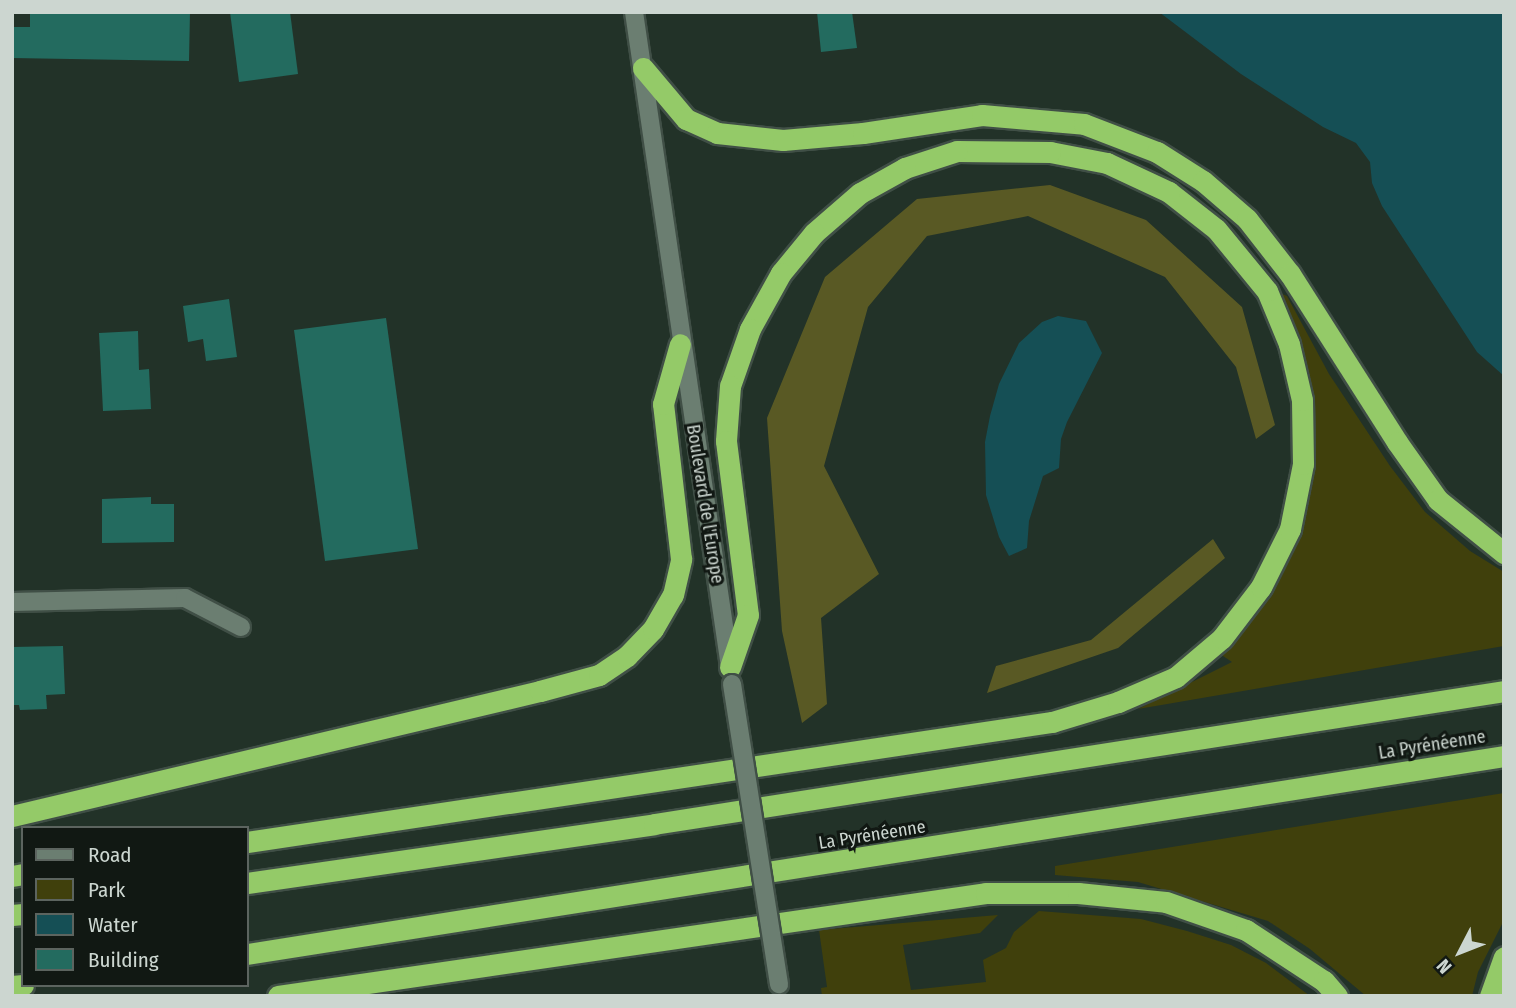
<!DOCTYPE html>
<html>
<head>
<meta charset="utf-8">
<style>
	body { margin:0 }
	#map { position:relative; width:1516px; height:1008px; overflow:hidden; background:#223228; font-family:"Fira Sans Condensed",sans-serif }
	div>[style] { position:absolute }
	.green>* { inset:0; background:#40400c }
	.forest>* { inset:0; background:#595924 }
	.water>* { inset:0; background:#154f55 }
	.building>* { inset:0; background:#236b5f }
	.roads { filter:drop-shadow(2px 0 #404f46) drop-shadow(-2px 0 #404f46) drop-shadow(0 2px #404f46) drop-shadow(0 -2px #404f46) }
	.minor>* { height:18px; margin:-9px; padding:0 9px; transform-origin:9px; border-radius:9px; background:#6b7e71 }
	.highway>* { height:21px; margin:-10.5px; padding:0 10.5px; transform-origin:10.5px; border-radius:10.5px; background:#94ca68 }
	.bridges { filter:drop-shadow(2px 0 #404f46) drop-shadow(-2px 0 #404f46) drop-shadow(0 2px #404f46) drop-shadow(0 -2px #404f46) }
	.minor-bridge>* { height:18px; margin:-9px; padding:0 9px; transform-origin:9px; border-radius:9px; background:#6b7e71 }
	span { translate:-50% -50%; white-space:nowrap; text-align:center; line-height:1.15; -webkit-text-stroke:6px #111813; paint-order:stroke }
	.street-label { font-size:18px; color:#ccd6d0 }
	.frame { position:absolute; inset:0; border:14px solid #ccd6d0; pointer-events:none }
	.legend { position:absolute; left:21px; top:826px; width:228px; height:161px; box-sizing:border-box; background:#111813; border:2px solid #5c645f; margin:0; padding:9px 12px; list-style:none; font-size:21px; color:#ccd6d0 }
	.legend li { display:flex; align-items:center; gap:14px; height:35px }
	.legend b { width:35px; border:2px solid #5c645f }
	.north { position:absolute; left:1425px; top:917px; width:70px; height:70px; -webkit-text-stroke:5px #111813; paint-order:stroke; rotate:228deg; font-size:19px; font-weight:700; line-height:28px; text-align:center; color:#ccd6d0 }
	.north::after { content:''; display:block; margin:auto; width:24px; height:32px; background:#ccd6d0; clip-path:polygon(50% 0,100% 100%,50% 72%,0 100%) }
</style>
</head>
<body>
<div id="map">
	<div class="green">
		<div style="clip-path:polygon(1278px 292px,1287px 296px,1329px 374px,1390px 466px,1425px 512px,1470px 551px,1504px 572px,1504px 646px,1138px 709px,1232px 662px,1220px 654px,1256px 611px,1277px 577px,1304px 499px,1314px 460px,1311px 389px,1299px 341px)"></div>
		<div style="clip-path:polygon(1504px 793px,1504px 920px,1478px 972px,1472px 996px,1366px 996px,1310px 949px,1268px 921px,1138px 882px,1055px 875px,1055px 866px)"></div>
		<div style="clip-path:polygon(1039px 911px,1141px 919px,1187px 931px,1231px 945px,1266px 963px,1310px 996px,822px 996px,821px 988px,827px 987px,819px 930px,998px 915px,980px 933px,903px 945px,911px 990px,986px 982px,983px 960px,1006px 948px,1014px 932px)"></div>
	</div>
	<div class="forest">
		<div style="clip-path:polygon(1050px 185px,1146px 220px,1242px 307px,1275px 425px,1256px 439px,1236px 367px,1165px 277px,1028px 216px,927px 236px,868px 307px,824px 466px,879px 574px,821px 618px,827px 704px,802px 723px,782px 631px,767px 418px,825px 277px,917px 199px)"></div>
		<div style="clip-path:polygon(1213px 539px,1225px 558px,1118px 648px,987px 693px,996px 666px,1091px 640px)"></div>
	</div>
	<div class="water">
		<div style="clip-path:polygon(1159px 12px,1504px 12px,1504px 376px,1477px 352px,1382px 206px,1372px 183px,1370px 162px,1356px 143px,1323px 127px,1241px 74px)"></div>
		<div style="clip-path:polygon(1058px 316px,1086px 321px,1102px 353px,1067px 422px,1061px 439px,1059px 468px,1043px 476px,1029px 521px,1027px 548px,1009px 556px,999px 537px,986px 495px,985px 442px,990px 416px,999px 384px,1019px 343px,1042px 322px)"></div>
	</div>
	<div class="building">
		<div style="clip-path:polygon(30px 12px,190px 12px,189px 61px,12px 58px,12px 27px,30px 27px)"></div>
		<div style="clip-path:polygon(230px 12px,290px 12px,298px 74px,239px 82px)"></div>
		<div style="clip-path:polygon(817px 12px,852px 12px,857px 48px,821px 52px)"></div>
		<div style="clip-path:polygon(229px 299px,237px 357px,206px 361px,203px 339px,188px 342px,183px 306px)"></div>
		<div style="clip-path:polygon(386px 318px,418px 549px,325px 561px,294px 330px)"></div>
		<div style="clip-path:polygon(138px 331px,139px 370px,149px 369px,151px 409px,103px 411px,99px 333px)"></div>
		<div style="clip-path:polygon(151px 497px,151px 504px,174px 504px,174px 542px,102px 543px,102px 499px)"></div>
		<div style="clip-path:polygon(63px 646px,65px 694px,46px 695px,47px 709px,20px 710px,19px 705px,12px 705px,12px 647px)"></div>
	</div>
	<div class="roads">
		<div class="minor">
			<div style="left:634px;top:12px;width:662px;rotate:81.66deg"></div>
			<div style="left:12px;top:602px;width:173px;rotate:-1.3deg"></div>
			<div style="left:185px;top:598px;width:63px;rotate:27.4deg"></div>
		</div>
		<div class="highway">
			<div style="left:643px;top:68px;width:67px;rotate:49.9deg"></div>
			<div style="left:686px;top:119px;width:34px;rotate:24deg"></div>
			<div style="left:717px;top:133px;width:66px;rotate:6.1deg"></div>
			<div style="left:783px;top:140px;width:80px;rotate:-5deg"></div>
			<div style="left:863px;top:133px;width:120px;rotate:-8.6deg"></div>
			<div style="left:982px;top:115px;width:102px;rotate:5deg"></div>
			<div style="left:1084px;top:124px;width:78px;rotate:21deg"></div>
			<div style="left:1157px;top:152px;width:54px;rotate:32.2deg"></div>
			<div style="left:1203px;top:181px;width:58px;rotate:40.8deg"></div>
			<div style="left:1247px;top:219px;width:70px;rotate:52deg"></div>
			<div style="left:1290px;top:274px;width:199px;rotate:57.5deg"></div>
			<div style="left:1397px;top:442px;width:71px;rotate:54.7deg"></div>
			<div style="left:1438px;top:500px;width:85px;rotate:38.8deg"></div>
			<div style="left:12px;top:816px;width:543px;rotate:-13.32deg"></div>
			<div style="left:540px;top:691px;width:61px;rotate:-15.2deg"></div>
			<div style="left:599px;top:675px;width:34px;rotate:-34deg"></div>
			<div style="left:627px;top:656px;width:37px;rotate:-46deg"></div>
			<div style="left:653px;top:629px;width:39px;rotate:-60deg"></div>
			<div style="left:673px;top:595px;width:37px;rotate:-77deg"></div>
			<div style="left:681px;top:559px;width:156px;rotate:-96.6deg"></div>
			<div style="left:663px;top:404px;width:62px;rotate:-74.2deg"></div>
			<div style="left:247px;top:842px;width:814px;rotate:-8.48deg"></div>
			<div style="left:1052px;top:722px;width:69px;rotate:-16.9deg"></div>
			<div style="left:1118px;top:702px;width:63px;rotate:-23.3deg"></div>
			<div style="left:1176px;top:677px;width:60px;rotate:-40.3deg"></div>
			<div style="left:1222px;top:638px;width:64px;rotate:-52.6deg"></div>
			<div style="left:1261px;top:587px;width:65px;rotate:-63.4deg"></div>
			<div style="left:1290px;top:529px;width:66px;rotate:-78.7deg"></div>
			<div style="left:1303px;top:464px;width:64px;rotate:-90.9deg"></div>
			<div style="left:1302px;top:400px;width:57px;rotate:-103.1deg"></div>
			<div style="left:1289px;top:344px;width:57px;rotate:-112.5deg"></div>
			<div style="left:1267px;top:291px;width:80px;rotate:-129.4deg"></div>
			<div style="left:1216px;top:229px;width:60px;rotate:-141.8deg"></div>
			<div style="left:1169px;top:192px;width:68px;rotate:-154.9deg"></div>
			<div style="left:1107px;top:163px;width:58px;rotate:-169.1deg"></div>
			<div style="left:1050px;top:152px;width:93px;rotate:-179.4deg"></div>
			<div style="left:957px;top:151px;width:55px;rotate:161.9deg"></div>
			<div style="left:905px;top:168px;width:51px;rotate:150.9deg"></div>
			<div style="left:860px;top:193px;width:61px;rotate:139deg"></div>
			<div style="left:814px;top:233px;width:52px;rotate:129.5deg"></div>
			<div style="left:781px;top:273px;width:64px;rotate:119deg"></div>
			<div style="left:750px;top:329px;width:60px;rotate:109.3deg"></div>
			<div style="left:730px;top:386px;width:55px;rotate:94.2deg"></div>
			<div style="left:726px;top:441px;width:175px;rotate:82.8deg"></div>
			<div style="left:748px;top:615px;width:55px;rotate:109.1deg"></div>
			<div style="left:12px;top:876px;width:11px;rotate:-10deg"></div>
			<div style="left:247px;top:883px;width:411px;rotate:-8.2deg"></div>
			<div style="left:654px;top:824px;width:860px;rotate:-8.89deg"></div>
			<div style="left:12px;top:915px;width:11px;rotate:-5deg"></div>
			<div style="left:247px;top:954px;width:1272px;rotate:-8.95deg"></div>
			<div style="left:12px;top:986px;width:11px;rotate:-5deg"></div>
			<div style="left:278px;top:996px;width:715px;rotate:-8.28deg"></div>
			<div style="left:986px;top:893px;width:92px"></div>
			<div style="left:1078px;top:893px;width:88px;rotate:5.8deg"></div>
			<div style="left:1166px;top:902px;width:85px;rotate:19.3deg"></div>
			<div style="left:1246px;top:930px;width:93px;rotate:33.2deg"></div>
			<div style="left:1324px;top:981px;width:20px;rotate:49deg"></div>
			<div style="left:1490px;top:996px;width:41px;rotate:-70.3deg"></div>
		</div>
	</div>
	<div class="bridges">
		<div class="minor-bridge">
			<div style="left:732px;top:684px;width:304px;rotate:81.1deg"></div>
		</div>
	</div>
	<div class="street-label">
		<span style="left:705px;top:504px;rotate:81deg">Boulevard de l'Europe</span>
		<span style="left:1432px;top:745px;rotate:-9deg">La Pyrénéenne</span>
		<span style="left:872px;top:835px;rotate:-9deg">La Pyrénéenne</span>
	</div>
	<div class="frame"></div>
	<ul class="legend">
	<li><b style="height:9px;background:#6b7e71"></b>Road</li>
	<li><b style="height:19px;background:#40400c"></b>Park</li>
	<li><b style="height:19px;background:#154f55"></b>Water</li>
	<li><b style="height:19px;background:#236b5f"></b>Building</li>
	</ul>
	<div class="north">N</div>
</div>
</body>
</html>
